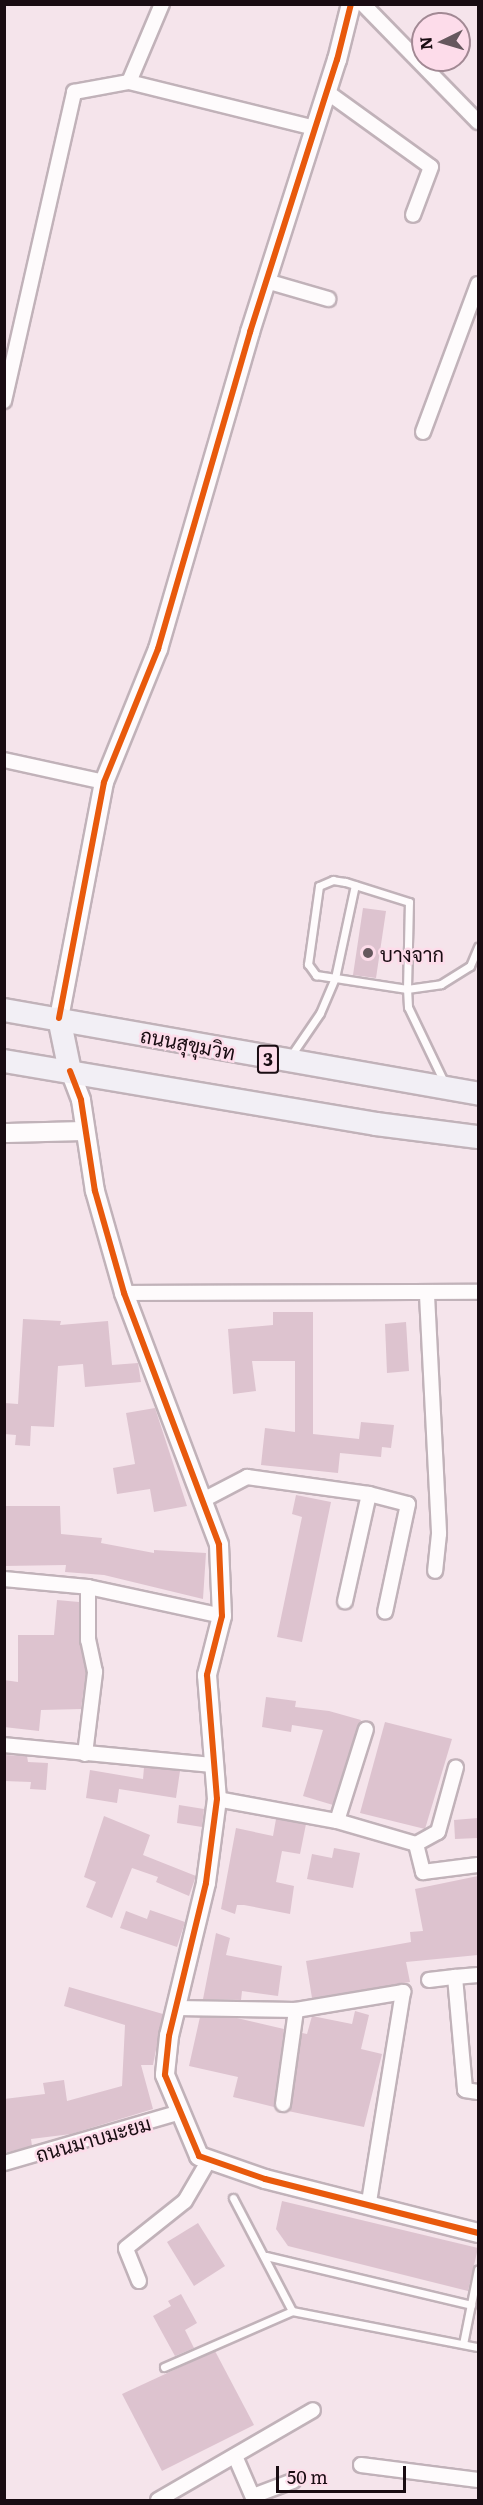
<!DOCTYPE html>
<html>
<head>
<meta charset="utf-8">
<style>
	body { margin:0 }
	#map { position:relative; width:483px; height:2505px; overflow:hidden; background:#f5e4eb; font-family:Literata,Sarabun,serif }
	div>[style] { position:absolute }
	.building>* { inset:0; background:#ddc3cf }
	.roads { filter:drop-shadow(2px 0 #c1b2b9) drop-shadow(-2px 0 #c1b2b9) drop-shadow(0 2px #c1b2b9) drop-shadow(0 -2px #c1b2b9) }
	.service>* { height:7px; margin:-3.5px; padding:0 3.5px; transform-origin:3.5px; border-radius:3.5px; background:#fefbfc }
	.minor>* { height:14px; margin:-7px; padding:0 7px; transform-origin:7px; border-radius:7px; background:#fefbfc }
	.tertiary>* { height:18px; margin:-9px; padding:0 9px; transform-origin:9px; border-radius:9px; background:#fefbfc }
	.primary>* { height:22px; margin:-11px; padding:0 11px; transform-origin:11px; border-radius:11px; background:#f2eff5 }
	.cycleway>* { height:6px; margin:-3px; padding:0 3px; transform-origin:3px; border-radius:3px; background:#e8590c }
	.dots>* { width:16px; height:16px; translate:-50% -50%; box-sizing:border-box; border:3px solid #fddcea; border-radius:50% }
	span { translate:-50% -50%; white-space:nowrap; text-align:center; line-height:1.15; -webkit-text-stroke:5px #fddcea; paint-order:stroke }
	.shield-label span { padding:2px 4px; background:#fddcea; border:2px solid; border-radius:4px; -webkit-text-stroke-width:0 }
	.shield-label { font-size:18px; color:#190c12; font-weight:700 }
	.poi-label { font-size:20px; color:#190c12 }
	.left { translate:0 -50%; text-align:left }
	.street-label { font-size:20px; color:#190c12 }
	.frame { position:absolute; inset:0; border:6px solid #190c12; pointer-events:none }
	.north { position:absolute; left:411px; top:12px; width:60px; height:60px; box-sizing:border-box; background:#fddcea; border:2px solid #a28994; border-radius:50%; rotate:265deg; font-size:16px; font-weight:700; line-height:24px; text-align:center; color:#190c12 }
	.north::after { content:''; display:block; margin:auto; width:21px; height:27px; background:#66585e; clip-path:polygon(50% 0,100% 100%,50% 72%,0 100%) }
	.scale { position:absolute; left:276px; top:2466px; width:130px; height:27px; box-sizing:border-box; border:3px solid #190c12; border-top:0; padding-left:8px; font-size:18px; line-height:21px; white-space:nowrap; color:#190c12; -webkit-text-stroke:4px #fddcea; paint-order:stroke }
</style>
</head>
<body>
<div id="map">
	<div class="building">
		<div style="clip-path:polygon(363px 908px,386px 911px,376px 978px,353px 975px)"></div>
		<div style="clip-path:polygon(273px 1312px,313px 1312px,313px 1434px,359px 1439px,361px 1422px,394px 1425px,391px 1448px,382px 1447px,381px 1457px,340px 1453px,338px 1473px,261px 1465px,265px 1428px,295px 1432px,295px 1361px,252px 1361px,256px 1391px,233px 1394px,228px 1329px,273px 1325px)"></div>
		<div style="clip-path:polygon(23px 1319px,61px 1321px,60px 1325px,108px 1321px,112px 1365px,138px 1363px,141px 1382px,85px 1387px,83px 1364px,58px 1366px,54px 1427px,31px 1426px,30px 1446px,15px 1445px,16px 1435px,4px 1434px,4px 1403px,18px 1404px)"></div>
		<div style="clip-path:polygon(406px 1322px,409px 1371px,387px 1373px,385px 1324px)"></div>
		<div style="clip-path:polygon(155px 1408px,187px 1506px,154px 1512px,150px 1489px,117px 1494px,113px 1468px,135px 1464px,126px 1413px)"></div>
		<div style="clip-path:polygon(296px 1495px,331px 1502px,302px 1642px,277px 1637px,302px 1517px,292px 1514px)"></div>
		<div style="clip-path:polygon(4px 1506px,60px 1506px,61px 1534px,102px 1538px,101px 1543px,154px 1553px,154px 1550px,206px 1553px,203px 1599px,104px 1575px,65px 1572px,66px 1565px,4px 1566px)"></div>
		<div style="clip-path:polygon(57px 1600px,79px 1602px,79px 1640px,86px 1672px,81px 1709px,41px 1710px,39px 1731px,4px 1727px,4px 1680px,18px 1682px,18px 1635px,54px 1635px)"></div>
		<div style="clip-path:polygon(266px 1697px,296px 1701px,295px 1707px,329px 1711px,361px 1720px,333px 1805px,303px 1796px,323px 1730px,292px 1725px,291px 1732px,262px 1727px)"></div>
		<div style="clip-path:polygon(385px 1722px,452px 1739px,425px 1829px,360px 1813px)"></div>
		<div style="clip-path:polygon(4px 1755px,27px 1756px,28px 1762px,48px 1763px,46px 1790px,30px 1789px,31px 1782px,4px 1781px)"></div>
		<div style="clip-path:polygon(144px 1767px,180px 1771px,176px 1798px,119px 1789px,117px 1803px,86px 1798px,90px 1770px,143px 1779px)"></div>
		<div style="clip-path:polygon(179px 1805px,204px 1809px,202px 1827px,177px 1823px)"></div>
		<div style="clip-path:polygon(104px 1816px,150px 1835px,143px 1855px,196px 1876px,189px 1896px,156px 1882px,158px 1877px,132px 1868px,112px 1918px,86px 1907px,96px 1882px,84px 1877px)"></div>
		<div style="clip-path:polygon(478px 1818px,478px 1838px,455px 1839px,454px 1820px)"></div>
		<div style="clip-path:polygon(276px 1819px,306px 1824px,300px 1854px,282px 1851px,276px 1882px,294px 1886px,290px 1914px,244px 1905px,237px 1905px,235px 1914px,221px 1909px,236px 1828px,273px 1836px)"></div>
		<div style="clip-path:polygon(334px 1848px,360px 1853px,353px 1888px,307px 1879px,312px 1854px,332px 1858px)"></div>
		<div style="clip-path:polygon(478px 1876px,478px 1955px,406px 1962px,410px 1982px,312px 1998px,306px 1961px,411px 1942px,410px 1932px,423px 1931px,415px 1889px)"></div>
		<div style="clip-path:polygon(150px 1910px,185px 1922px,177px 1947px,120px 1928px,126px 1911px,147px 1919px)"></div>
		<div style="clip-path:polygon(216px 1933px,230px 1938px,226px 1955px,282px 1966px,278px 1996px,242px 1991px,241px 2000px,203px 1999px)"></div>
		<div style="clip-path:polygon(69px 1987px,163px 2014px,153px 2065px,141px 2065px,153px 2109px,71px 2134px,31px 2139px,32px 2146px,4px 2153px,4px 2099px,45px 2094px,43px 2083px,64px 2080px,67px 2101px,122px 2086px,125px 2025px,64px 2006px)"></div>
		<div style="clip-path:polygon(355px 2011px,369px 2015px,361px 2049px,382px 2054px,364px 2127px,288px 2111px,302px 2033px,307px 2034px,312px 2016px,352px 2024px)"></div>
		<div style="clip-path:polygon(200px 2017px,237px 2018px,284px 2029px,274px 2107px,233px 2097px,238px 2077px,189px 2066px)"></div>
		<div style="clip-path:polygon(282px 2201px,478px 2248px,468px 2291px,288px 2246px,276px 2229px)"></div>
		<div style="clip-path:polygon(198px 2223px,225px 2266px,194px 2286px,167px 2242px)"></div>
		<div style="clip-path:polygon(181px 2294px,197px 2323px,185px 2330px,194px 2348px,175px 2356px,153px 2316px,171px 2306px,168px 2301px)"></div>
		<div style="clip-path:polygon(215px 2351px,254px 2425px,162px 2471px,122px 2394px)"></div>
	</div>
	<div class="roads">
		<div class="service">
			<div style="left:290px;top:1057px;width:53px;rotate:-55.7deg"></div>
			<div style="left:320px;top:1013px;width:38px;rotate:-67deg"></div>
			<div style="left:335px;top:978px;width:95px;rotate:-77.9deg"></div>
			<div style="left:444px;top:1082px;width:83px;rotate:-115.6deg"></div>
			<div style="left:408px;top:1007px;width:18px;rotate:-93deg"></div>
			<div style="left:407px;top:989px;width:87px;rotate:-88.7deg"></div>
			<div style="left:409px;top:902px;width:67px;rotate:-162.6deg"></div>
			<div style="left:345px;top:882px;width:12px;rotate:-171deg"></div>
			<div style="left:333px;top:880px;width:15px;rotate:157deg"></div>
			<div style="left:319px;top:886px;width:79px;rotate:98deg"></div>
			<div style="left:308px;top:964px;width:14px;rotate:54deg"></div>
			<div style="left:316px;top:975px;width:92px;rotate:8.7deg"></div>
			<div style="left:407px;top:989px;width:34px;rotate:-8deg"></div>
			<div style="left:441px;top:984px;width:34px;rotate:-32deg"></div>
			<div style="left:470px;top:966px;width:21px;rotate:-67deg"></div>
			<div style="left:233px;top:2198px;width:127px;rotate:62.4deg"></div>
			<div style="left:292px;top:2311px;width:189px;rotate:11deg"></div>
			<div style="left:266px;top:2256px;width:211px;rotate:13.4deg"></div>
			<div style="left:463px;top:2344px;width:76px;rotate:-78.7deg"></div>
			<div style="left:164px;top:2367px;width:140px;rotate:-23.6deg"></div>
		</div>
		<div class="minor">
			<div style="left:363px;top:4px;width:165px;rotate:45.7deg"></div>
			<div style="left:129px;top:82px;width:192px;rotate:13.9deg"></div>
			<div style="left:327px;top:92px;width:128px;rotate:35.8deg"></div>
			<div style="left:431px;top:167px;width:51px;rotate:110.6deg"></div>
			<div style="left:266px;top:281px;width:65px;rotate:16.2deg"></div>
			<div style="left:4px;top:401px;width:317px;rotate:-77.2deg"></div>
			<div style="left:74px;top:92px;width:56px;rotate:-10.3deg"></div>
			<div style="left:129px;top:82px;width:85px;rotate:-67.1deg"></div>
			<div style="left:423px;top:432px;width:158px;rotate:-69.6deg"></div>
			<div style="left:4px;top:760px;width:102px;rotate:12.4deg"></div>
			<div style="left:124px;top:1293px;width:354px;rotate:-0.2deg"></div>
			<div style="left:427px;top:1295px;width:239px;rotate:87.1deg"></div>
			<div style="left:439px;top:1534px;width:37px;rotate:96deg"></div>
			<div style="left:369px;top:1494px;width:40px;rotate:14.4deg"></div>
			<div style="left:408px;top:1504px;width:110px;rotate:102deg"></div>
			<div style="left:203px;top:1500px;width:50px;rotate:-27.6deg"></div>
			<div style="left:247px;top:1477px;width:123px;rotate:7.9deg"></div>
			<div style="left:369px;top:1494px;width:110px;rotate:102.6deg"></div>
			<div style="left:4px;top:1579px;width:84px;rotate:5.4deg"></div>
			<div style="left:88px;top:1587px;width:137px;rotate:12.2deg"></div>
			<div style="left:4px;top:1745px;width:210px;rotate:5.5deg"></div>
			<div style="left:85px;top:1754px;width:83px;rotate:-83deg"></div>
			<div style="left:95px;top:1672px;width:33px;rotate:-102deg"></div>
			<div style="left:88px;top:1640px;width:53px;rotate:-90deg"></div>
			<div style="left:217px;top:1799px;width:122px;rotate:10.4deg"></div>
			<div style="left:337px;top:1821px;width:82px;rotate:16.2deg"></div>
			<div style="left:416px;top:1844px;width:29px;rotate:76deg"></div>
			<div style="left:423px;top:1872px;width:55px;rotate:-7.3deg"></div>
			<div style="left:337px;top:1821px;width:96px;rotate:-72.5deg"></div>
			<div style="left:416px;top:1844px;width:25px;rotate:-29deg"></div>
			<div style="left:438px;top:1832px;width:67px;rotate:-74.5deg"></div>
			<div style="left:455px;top:1977px;width:23px;rotate:-5deg"></div>
			<div style="left:429px;top:1980px;width:26px;rotate:-7deg"></div>
			<div style="left:455px;top:1977px;width:113px;rotate:84.9deg"></div>
			<div style="left:465px;top:2090px;width:13px;rotate:9deg"></div>
			<div style="left:177px;top:2008px;width:119px;rotate:1deg"></div>
			<div style="left:296px;top:2010px;width:109px;rotate:-9.5deg"></div>
			<div style="left:403px;top:1992px;width:214px;rotate:99.2deg"></div>
			<div style="left:283px;top:2104px;width:95px;rotate:-82.1deg"></div>
			<div style="left:4px;top:2163px;width:184px;rotate:-16.1deg"></div>
			<div style="left:139px;top:2281px;width:35px;rotate:-112deg"></div>
			<div style="left:126px;top:2248px;width:75px;rotate:-38.5deg"></div>
			<div style="left:185px;top:2201px;width:48px;rotate:-59.7deg"></div>
			<div style="left:235px;top:2456px;width:48px;rotate:66.6deg"></div>
			<div style="left:361px;top:2465px;width:118px;rotate:7.3deg"></div>
			<div style="left:253px;top:2496px;width:43px;rotate:-20.6deg"></div>
			<div style="left:158px;top:2500px;width:179px;rotate:-30.1deg"></div>
		</div>
		<div class="tertiary">
			<div style="left:59px;top:1018px;width:240px;rotate:-79.2deg"></div>
			<div style="left:104px;top:782px;width:144px;rotate:-67.9deg"></div>
			<div style="left:158px;top:649px;width:330px;rotate:-73.8deg"></div>
			<div style="left:250px;top:332px;width:286px;rotate:-72.3deg"></div>
			<div style="left:337px;top:60px;width:58px;rotate:-76deg"></div>
			<div style="left:70px;top:1071px;width:31px;rotate:69deg"></div>
			<div style="left:81px;top:1100px;width:92px;rotate:81.3deg"></div>
			<div style="left:95px;top:1191px;width:106px;rotate:74.1deg"></div>
			<div style="left:124px;top:1293px;width:269px;rotate:69.3deg"></div>
			<div style="left:219px;top:1545px;width:71px;rotate:87.6deg"></div>
			<div style="left:222px;top:1616px;width:61px;rotate:104.3deg"></div>
			<div style="left:207px;top:1675px;width:124px;rotate:85.4deg"></div>
			<div style="left:217px;top:1799px;width:85px;rotate:97.5deg"></div>
			<div style="left:206px;top:1883px;width:157px;rotate:103.6deg"></div>
			<div style="left:169px;top:2036px;width:39px;rotate:96deg"></div>
			<div style="left:165px;top:2075px;width:88px;rotate:67.2deg"></div>
			<div style="left:199px;top:2156px;width:70px;rotate:19.2deg"></div>
			<div style="left:265px;top:2179px;width:220px;rotate:14.2deg"></div>
			<div style="left:4px;top:1133px;width:80px;rotate:-1.4deg"></div>
		</div>
		<div class="primary">
			<div style="left:4px;top:1010px;width:481px;rotate:10deg"></div>
			<div style="left:59px;top:1018px;width:54px;rotate:78.3deg"></div>
			<div style="left:4px;top:1061px;width:377px;rotate:9.6deg"></div>
			<div style="left:376px;top:1124px;width:103px;rotate:7.3deg"></div>
		</div>
	</div>
	<div class="cycleway">
		<div style="left:59px;top:1018px;width:240px;rotate:-79.2deg"></div>
		<div style="left:104px;top:782px;width:144px;rotate:-67.9deg"></div>
		<div style="left:158px;top:649px;width:330px;rotate:-73.8deg"></div>
		<div style="left:250px;top:332px;width:286px;rotate:-72.3deg"></div>
		<div style="left:337px;top:60px;width:58px;rotate:-76deg"></div>
		<div style="left:70px;top:1071px;width:31px;rotate:69deg"></div>
		<div style="left:81px;top:1100px;width:92px;rotate:81.3deg"></div>
		<div style="left:95px;top:1191px;width:106px;rotate:74.1deg"></div>
		<div style="left:124px;top:1293px;width:269px;rotate:69.3deg"></div>
		<div style="left:219px;top:1545px;width:71px;rotate:87.6deg"></div>
		<div style="left:222px;top:1616px;width:61px;rotate:104.3deg"></div>
		<div style="left:207px;top:1675px;width:124px;rotate:85.4deg"></div>
		<div style="left:217px;top:1799px;width:85px;rotate:97.5deg"></div>
		<div style="left:206px;top:1883px;width:157px;rotate:103.6deg"></div>
		<div style="left:169px;top:2036px;width:39px;rotate:96deg"></div>
		<div style="left:165px;top:2075px;width:88px;rotate:67.2deg"></div>
		<div style="left:199px;top:2156px;width:70px;rotate:19.2deg"></div>
		<div style="left:265px;top:2179px;width:220px;rotate:14.2deg"></div>
	</div>
	<div class="dots">
		<div style="left:368px;top:953px;background:#66585e"></div>
	</div>
	<div class="shield-label">
		<span style="left:268px;top:1059px">3</span>
	</div>
	<div class="poi-label">
		<span class="left" style="left:380px;top:953px">บางจาก</span>
	</div>
	<div class="street-label">
		<span style="left:188px;top:1043px;rotate:11deg">ถนนสุขุมวิท</span>
		<span style="left:93px;top:2138px;rotate:-16deg">ถนนมาบมะยม</span>
	</div>
	<div class="frame"></div>
	<div class="north">N</div>
	<div class="scale">50 m</div>
</div>
</body>
</html>
